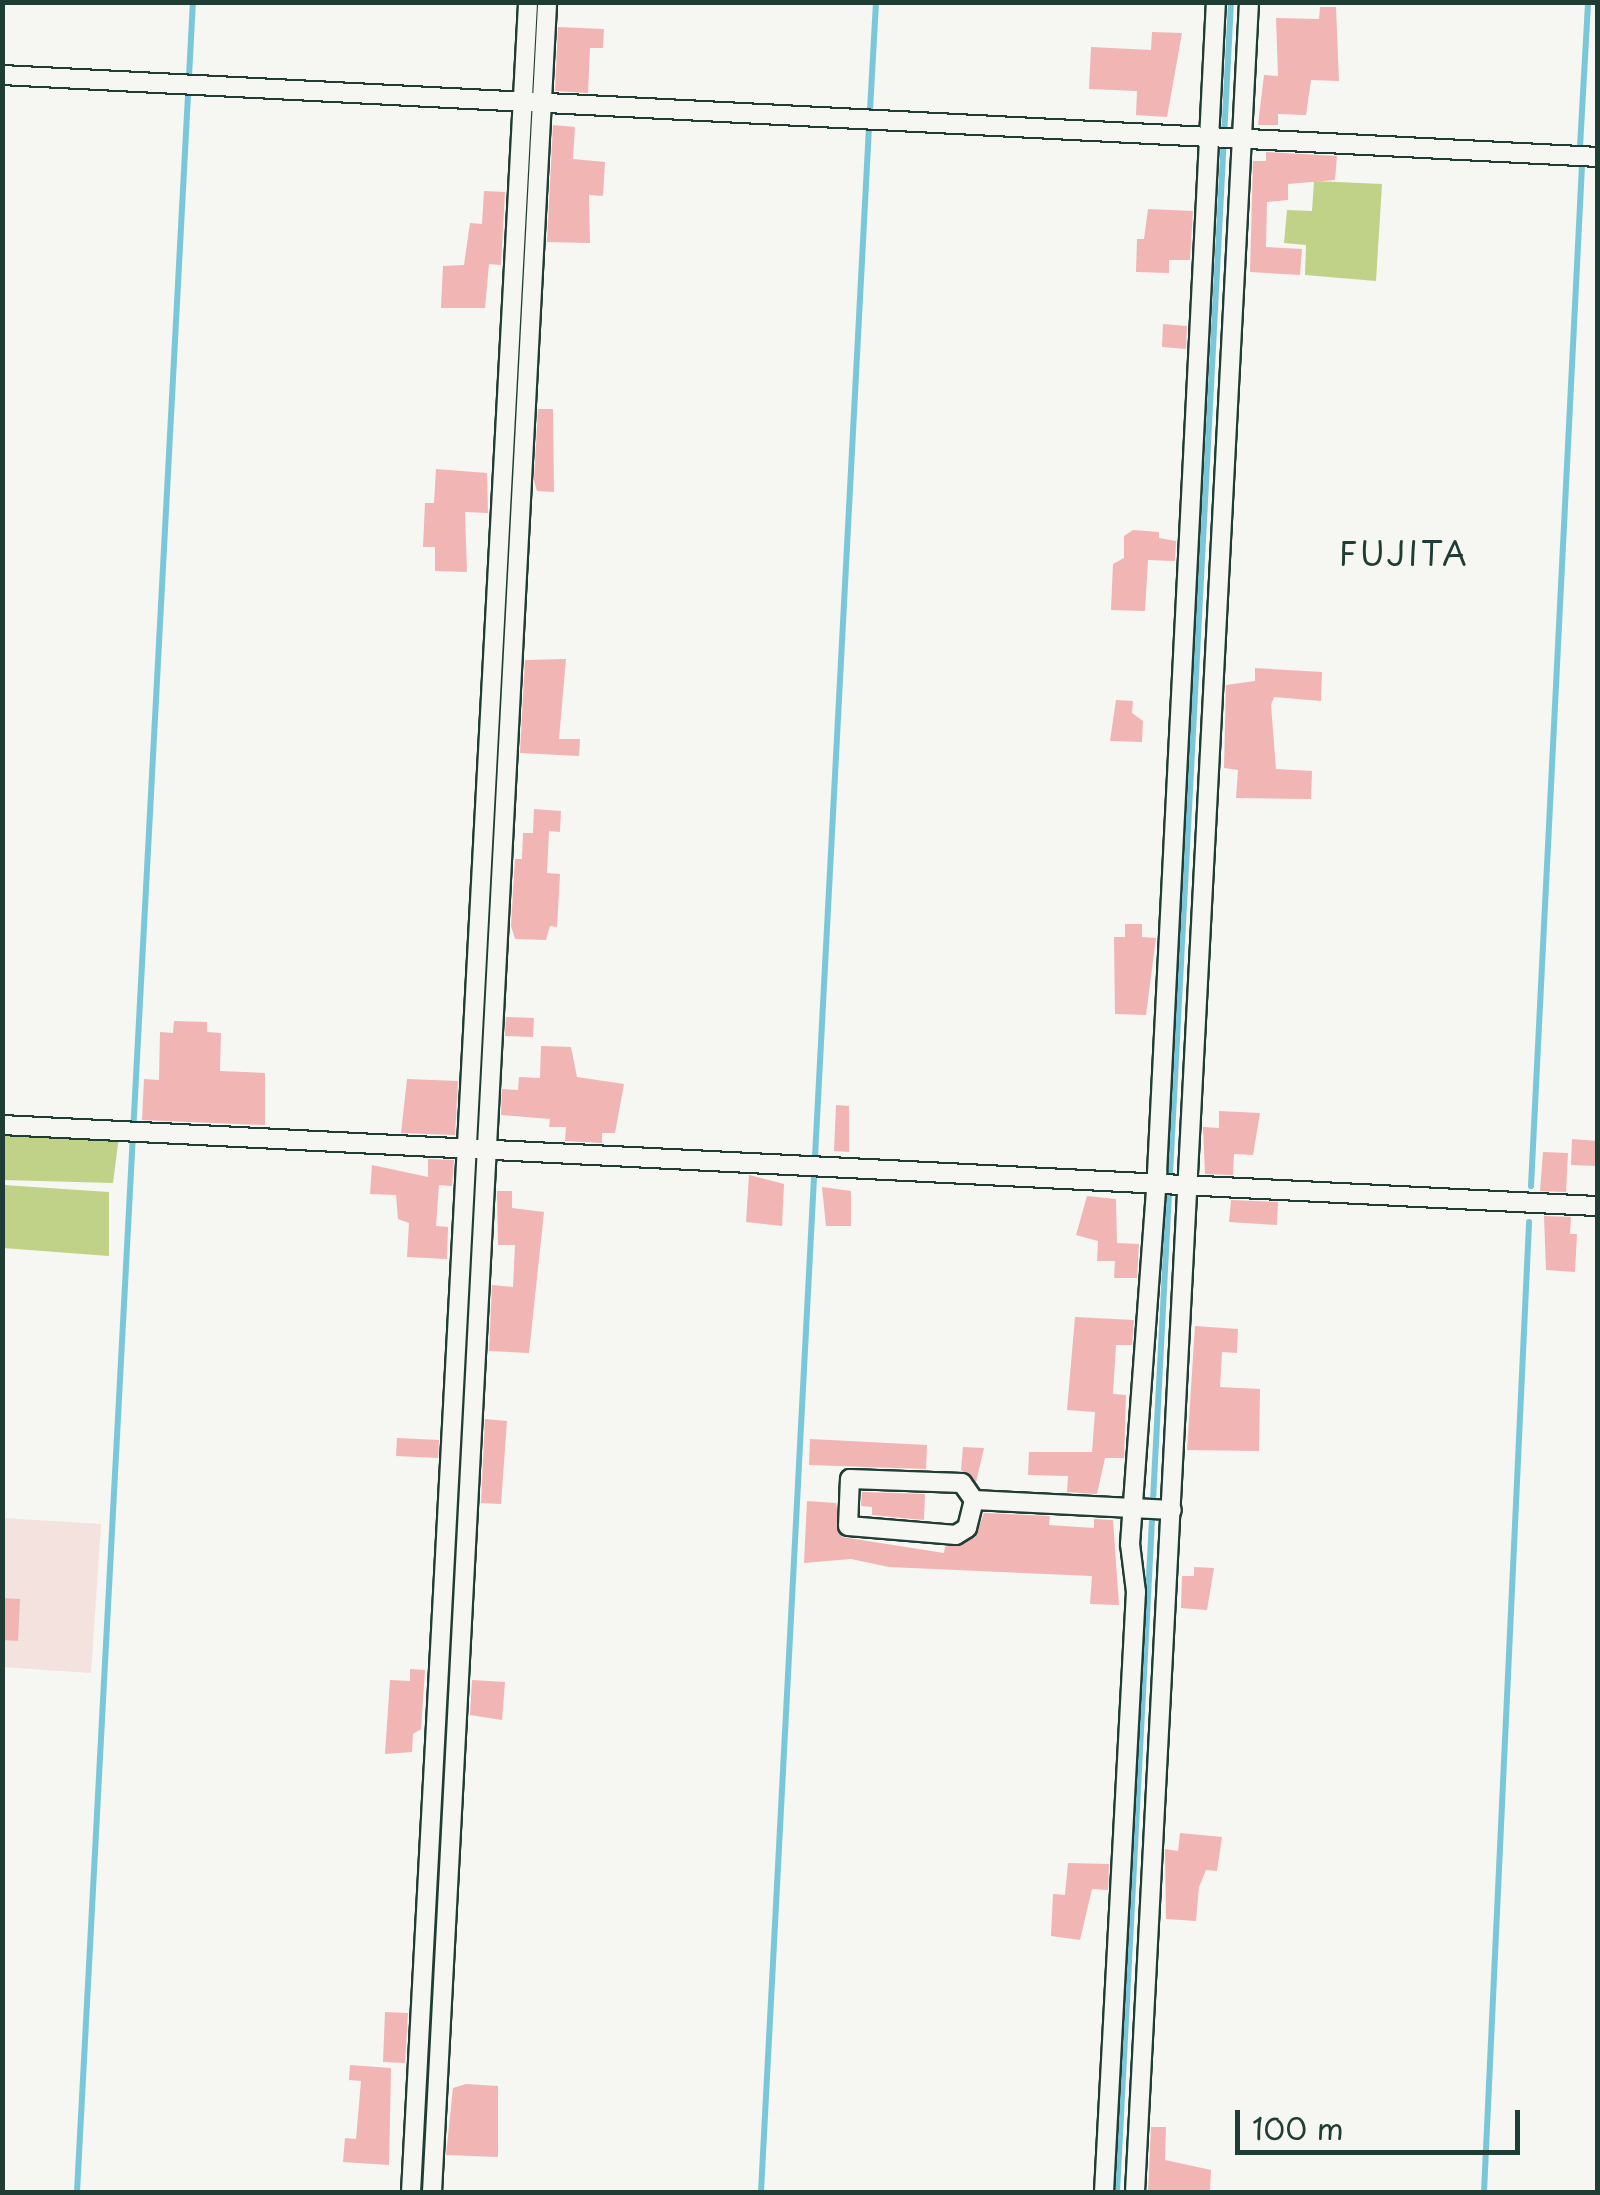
<!DOCTYPE html>
<html>
<head>
<meta charset="utf-8">
<style>
	body { margin:0 }
	#map { position:relative; width:1600px; height:2195px; overflow:hidden; background:#f6f6f2; font-family:"Playpen Sans",sans-serif }
	div>[style] { position:absolute }
	.built>* { inset:0; background:#f4e2df }
	.green>* { inset:0; background:#bfd287 }
	.stream>* { height:6px; margin:-3px; padding:0 3px; transform-origin:3px; border-radius:3px; background:#7ac7d9 }
	.building>* { inset:0; background:#f1b5b3 }
	.roads { filter:drop-shadow(2px 0 #1f3d34) drop-shadow(-2px 0 #1f3d34) drop-shadow(0 2px #1f3d34) drop-shadow(0 -2px #1f3d34) }
	.street>* { height:18px; margin:-9px; padding:0 9px; transform-origin:9px; border-radius:9px; background:#f6f6f2 }
	span { translate:-50% -50%; white-space:nowrap; text-align:center; line-height:1.15; -webkit-text-stroke:8px #f6f6f2; paint-order:stroke }
	.quarter-label { font-size:32px; color:#1f3d34; letter-spacing:2.5px }
	.frame { position:absolute; inset:0; border:5px solid #1f3d34; pointer-events:none }
	.scale { position:absolute; left:1235px; top:2110px; width:285px; height:45px; box-sizing:border-box; border:5px solid #1f3d34; border-top:0; padding-left:12px; font-size:30px; line-height:35px; white-space:nowrap; color:#1f3d34; -webkit-text-stroke:8px #f6f6f2; paint-order:stroke }
</style>
</head>
<body>
<div id="map">
	<div class="built">
		<div style="clip-path:polygon(2px 1518px,101px 1524px,91px 1673px,3px 1667px)"></div>
	</div>
	<div class="green">
		<div style="clip-path:polygon(1314px 181px,1382px 184px,1376px 281px,1305px 275px,1306px 245px,1284px 243px,1287px 210px,1312px 211px)"></div>
		<div style="clip-path:polygon(3px 1131px,119px 1136px,113px 1183px,3px 1180px)"></div>
		<div style="clip-path:polygon(3px 1185px,109px 1192px,109px 1256px,3px 1248px)"></div>
	</div>
	<div class="stream">
		<div style="left:870px;top:110px;width:108px;rotate:-86.8deg"></div>
		<div style="left:1580px;top:147px;width:145px;rotate:-86.8deg"></div>
		<div style="left:815px;top:1157px;width:1031px;rotate:-87deg"></div>
		<div style="left:1531px;top:1186px;width:1022px;rotate:-87.14deg"></div>
		<div style="left:442px;top:1779px;width:1780px;rotate:-86.94deg"></div>
		<div style="left:77px;top:2192px;width:2193px;rotate:-86.97deg"></div>
		<div style="left:761px;top:2192px;width:1016px;rotate:-87.01deg"></div>
		<div style="left:1117px;top:2192px;width:2193px;rotate:-87.02deg"></div>
		<div style="left:1484px;top:2192px;width:971px;rotate:-87.34deg"></div>
	</div>
	<div class="building">
		<div style="clip-path:polygon(1320px 7px,1336px 7px,1339px 81px,1311px 80px,1306px 115px,1278px 114px,1278px 125px,1258px 125px,1264px 75px,1278px 76px,1276px 18px,1319px 19px)"></div>
		<div style="clip-path:polygon(558px 27px,604px 29px,603px 48px,590px 48px,588px 93px,555px 91px)"></div>
		<div style="clip-path:polygon(1152px 32px,1182px 33px,1167px 117px,1136px 115px,1137px 91px,1089px 89px,1091px 47px,1151px 50px)"></div>
		<div style="clip-path:polygon(553px 125px,575px 127px,573px 159px,605px 162px,603px 196px,589px 195px,590px 243px,547px 242px)"></div>
		<div style="clip-path:polygon(1266px 152px,1337px 156px,1335px 180px,1288px 184px,1288px 200px,1267px 202px,1266px 247px,1302px 249px,1300px 275px,1250px 272px,1253px 161px,1266px 161px)"></div>
		<div style="clip-path:polygon(484px 191px,505px 192px,501px 265px,489px 264px,485px 308px,441px 308px,443px 266px,464px 265px,470px 223px,482px 224px)"></div>
		<div style="clip-path:polygon(1148px 209px,1193px 211px,1190px 260px,1169px 260px,1169px 273px,1136px 272px,1137px 239px,1144px 239px)"></div>
		<div style="clip-path:polygon(1163px 324px,1187px 326px,1186px 349px,1162px 347px)"></div>
		<div style="clip-path:polygon(538px 409px,553px 409px,554px 492px,537px 491px,534px 481px)"></div>
		<div style="clip-path:polygon(436px 469px,487px 473px,488px 513px,465px 512px,467px 572px,435px 571px,435px 547px,423px 547px,425px 503px,434px 503px)"></div>
		<div style="clip-path:polygon(1133px 530px,1159px 532px,1159px 538px,1176px 541px,1175px 561px,1148px 560px,1145px 611px,1111px 610px,1113px 564px,1124px 558px,1124px 536px)"></div>
		<div style="clip-path:polygon(566px 659px,559px 739px,580px 739px,579px 756px,520px 753px,525px 660px)"></div>
		<div style="clip-path:polygon(1255px 668px,1322px 672px,1321px 701px,1274px 697px,1271px 705px,1276px 769px,1312px 771px,1311px 799px,1236px 798px,1238px 770px,1224px 768px,1226px 685px,1255px 681px)"></div>
		<div style="clip-path:polygon(1116px 700px,1133px 701px,1132px 713px,1143px 721px,1142px 742px,1110px 741px)"></div>
		<div style="clip-path:polygon(534px 809px,561px 811px,560px 832px,549px 831px,547px 873px,560px 874px,557px 927px,550px 926px,546px 940px,515px 939px,511px 926px,515px 859px,522px 859px,523px 833px,533px 833px)"></div>
		<div style="clip-path:polygon(1125px 924px,1142px 924px,1142px 937px,1156px 938px,1146px 1015px,1115px 1014px,1114px 937px,1125px 937px)"></div>
		<div style="clip-path:polygon(506px 1017px,534px 1018px,533px 1037px,505px 1036px)"></div>
		<div style="clip-path:polygon(174px 1021px,207px 1022px,207px 1032px,221px 1033px,220px 1071px,265px 1073px,265px 1125px,142px 1120px,144px 1079px,159px 1080px,160px 1032px,173px 1033px)"></div>
		<div style="clip-path:polygon(541px 1046px,571px 1047px,577px 1077px,624px 1084px,615px 1133px,602px 1133px,602px 1143px,565px 1141px,566px 1127px,549px 1127px,550px 1119px,501px 1115px,502px 1089px,518px 1090px,519px 1077px,540px 1078px)"></div>
		<div style="clip-path:polygon(407px 1079px,458px 1081px,455px 1135px,401px 1133px)"></div>
		<div style="clip-path:polygon(836px 1105px,849px 1106px,849px 1152px,834px 1151px)"></div>
		<div style="clip-path:polygon(1219px 1111px,1260px 1113px,1253px 1155px,1234px 1154px,1233px 1175px,1205px 1174px,1203px 1127px,1219px 1128px)"></div>
		<div style="clip-path:polygon(1572px 1139px,1598px 1141px,1598px 1166px,1571px 1165px)"></div>
		<div style="clip-path:polygon(1543px 1152px,1568px 1153px,1566px 1192px,1540px 1191px)"></div>
		<div style="clip-path:polygon(428px 1159px,454px 1160px,452px 1186px,439px 1185px,436px 1226px,448px 1227px,447px 1259px,407px 1257px,409px 1223px,398px 1219px,396px 1195px,370px 1194px,372px 1165px,428px 1177px)"></div>
		<div style="clip-path:polygon(749px 1175px,784px 1184px,782px 1226px,746px 1222px)"></div>
		<div style="clip-path:polygon(822px 1187px,851px 1191px,851px 1226px,826px 1226px)"></div>
		<div style="clip-path:polygon(497px 1191px,512px 1191px,512px 1208px,544px 1212px,529px 1353px,489px 1351px,492px 1285px,513px 1287px,515px 1245px,498px 1245px)"></div>
		<div style="clip-path:polygon(1087px 1196px,1116px 1199px,1117px 1243px,1139px 1244px,1137px 1278px,1114px 1278px,1115px 1261px,1097px 1261px,1098px 1241px,1076px 1235px)"></div>
		<div style="clip-path:polygon(1231px 1200px,1278px 1202px,1277px 1225px,1229px 1222px)"></div>
		<div style="clip-path:polygon(1544px 1216px,1571px 1217px,1570px 1234px,1577px 1234px,1575px 1272px,1546px 1270px)"></div>
		<div style="clip-path:polygon(1075px 1317px,1134px 1320px,1132px 1345px,1116px 1345px,1113px 1394px,1126px 1395px,1124px 1458px,1105px 1458px,1097px 1494px,1067px 1492px,1068px 1476px,1028px 1475px,1029px 1452px,1092px 1452px,1095px 1412px,1067px 1410px)"></div>
		<div style="clip-path:polygon(1195px 1326px,1238px 1329px,1237px 1353px,1222px 1352px,1220px 1387px,1260px 1389px,1259px 1451px,1187px 1450px)"></div>
		<div style="clip-path:polygon(485px 1419px,507px 1421px,501px 1504px,481px 1503px)"></div>
		<div style="clip-path:polygon(397px 1438px,439px 1440px,438px 1458px,396px 1456px)"></div>
		<div style="clip-path:polygon(810px 1439px,927px 1445px,926px 1469px,809px 1465px)"></div>
		<div style="clip-path:polygon(963px 1447px,984px 1448px,976px 1482px,961px 1470px)"></div>
		<div style="clip-path:polygon(862px 1492px,925px 1494px,924px 1520px,872px 1515px,872px 1507px,861px 1506px)"></div>
		<div style="clip-path:polygon(807px 1501px,836px 1503px,842px 1537px,944px 1553px,945px 1547px,975px 1538px,984px 1513px,1050px 1516px,1049px 1525px,1094px 1528px,1094px 1519px,1113px 1520px,1119px 1605px,1090px 1604px,1092px 1576px,889px 1567px,851px 1559px,804px 1563px)"></div>
		<div style="clip-path:polygon(1194px 1567px,1214px 1568px,1207px 1610px,1181px 1608px,1182px 1576px,1194px 1576px)"></div>
		<div style="clip-path:polygon(2px 1598px,20px 1599px,18px 1641px,2px 1640px)"></div>
		<div style="clip-path:polygon(410px 1669px,425px 1670px,421px 1729px,413px 1734px,412px 1752px,385px 1754px,390px 1680px,410px 1681px)"></div>
		<div style="clip-path:polygon(472px 1680px,505px 1682px,502px 1720px,470px 1715px)"></div>
		<div style="clip-path:polygon(1180px 1833px,1222px 1837px,1217px 1871px,1206px 1870px,1199px 1887px,1196px 1921px,1166px 1919px,1165px 1849px,1178px 1851px)"></div>
		<div style="clip-path:polygon(1068px 1863px,1109px 1864px,1108px 1890px,1092px 1889px,1080px 1940px,1051px 1936px,1053px 1894px,1065px 1895px)"></div>
		<div style="clip-path:polygon(385px 2012px,408px 2013px,405px 2063px,383px 2062px)"></div>
		<div style="clip-path:polygon(350px 2065px,391px 2068px,389px 2165px,343px 2162px,345px 2138px,356px 2139px,361px 2081px,349px 2080px)"></div>
		<div style="clip-path:polygon(466px 2084px,498px 2086px,498px 2157px,446px 2155px,453px 2088px)"></div>
		<div style="clip-path:polygon(1151px 2127px,1166px 2127px,1165px 2160px,1211px 2170px,1210px 2190px,1148px 2192px)"></div>
	</div>
	<div class="roads">
		<div class="street">
			<div style="left:2px;top:75px;width:1598px;rotate:2.94deg"></div>
			<div style="left:2px;top:1125px;width:1598px;rotate:2.91deg"></div>
			<div style="left:974px;top:1500px;width:29px;rotate:104deg"></div>
			<div style="left:967px;top:1528px;width:13px;rotate:148deg"></div>
			<div style="left:956px;top:1535px;width:108px;rotate:-175.2deg"></div>
			<div style="left:848px;top:1526px;width:47px;rotate:-87.6deg"></div>
			<div style="left:850px;top:1479px;width:112px;rotate:2deg"></div>
			<div style="left:962px;top:1483px;width:21px;rotate:55deg"></div>
			<div style="left:974px;top:1500px;width:198px;rotate:2.9deg"></div>
			<div style="left:411px;top:2192px;width:2193px;rotate:-86.94deg"></div>
			<div style="left:432px;top:2192px;width:2193px;rotate:-86.99deg"></div>
			<div style="left:1104px;top:2192px;width:601px;rotate:-86.95deg"></div>
			<div style="left:1136px;top:1592px;width:48px;rotate:-97.1deg"></div>
			<div style="left:1130px;top:1544px;width:372px;rotate:-85.8deg"></div>
			<div style="left:1157px;top:1173px;width:1172px;rotate:-87.12deg"></div>
			<div style="left:1135px;top:2192px;width:2193px;rotate:-87.02deg"></div>
		</div>
	</div>
	<div class="quarter-label">
		<span style="left:1404px;top:553px">FUJITA</span>
	</div>
	<div class="frame"></div>
	<div class="scale">100 m</div>
</div>
</body>
</html>
